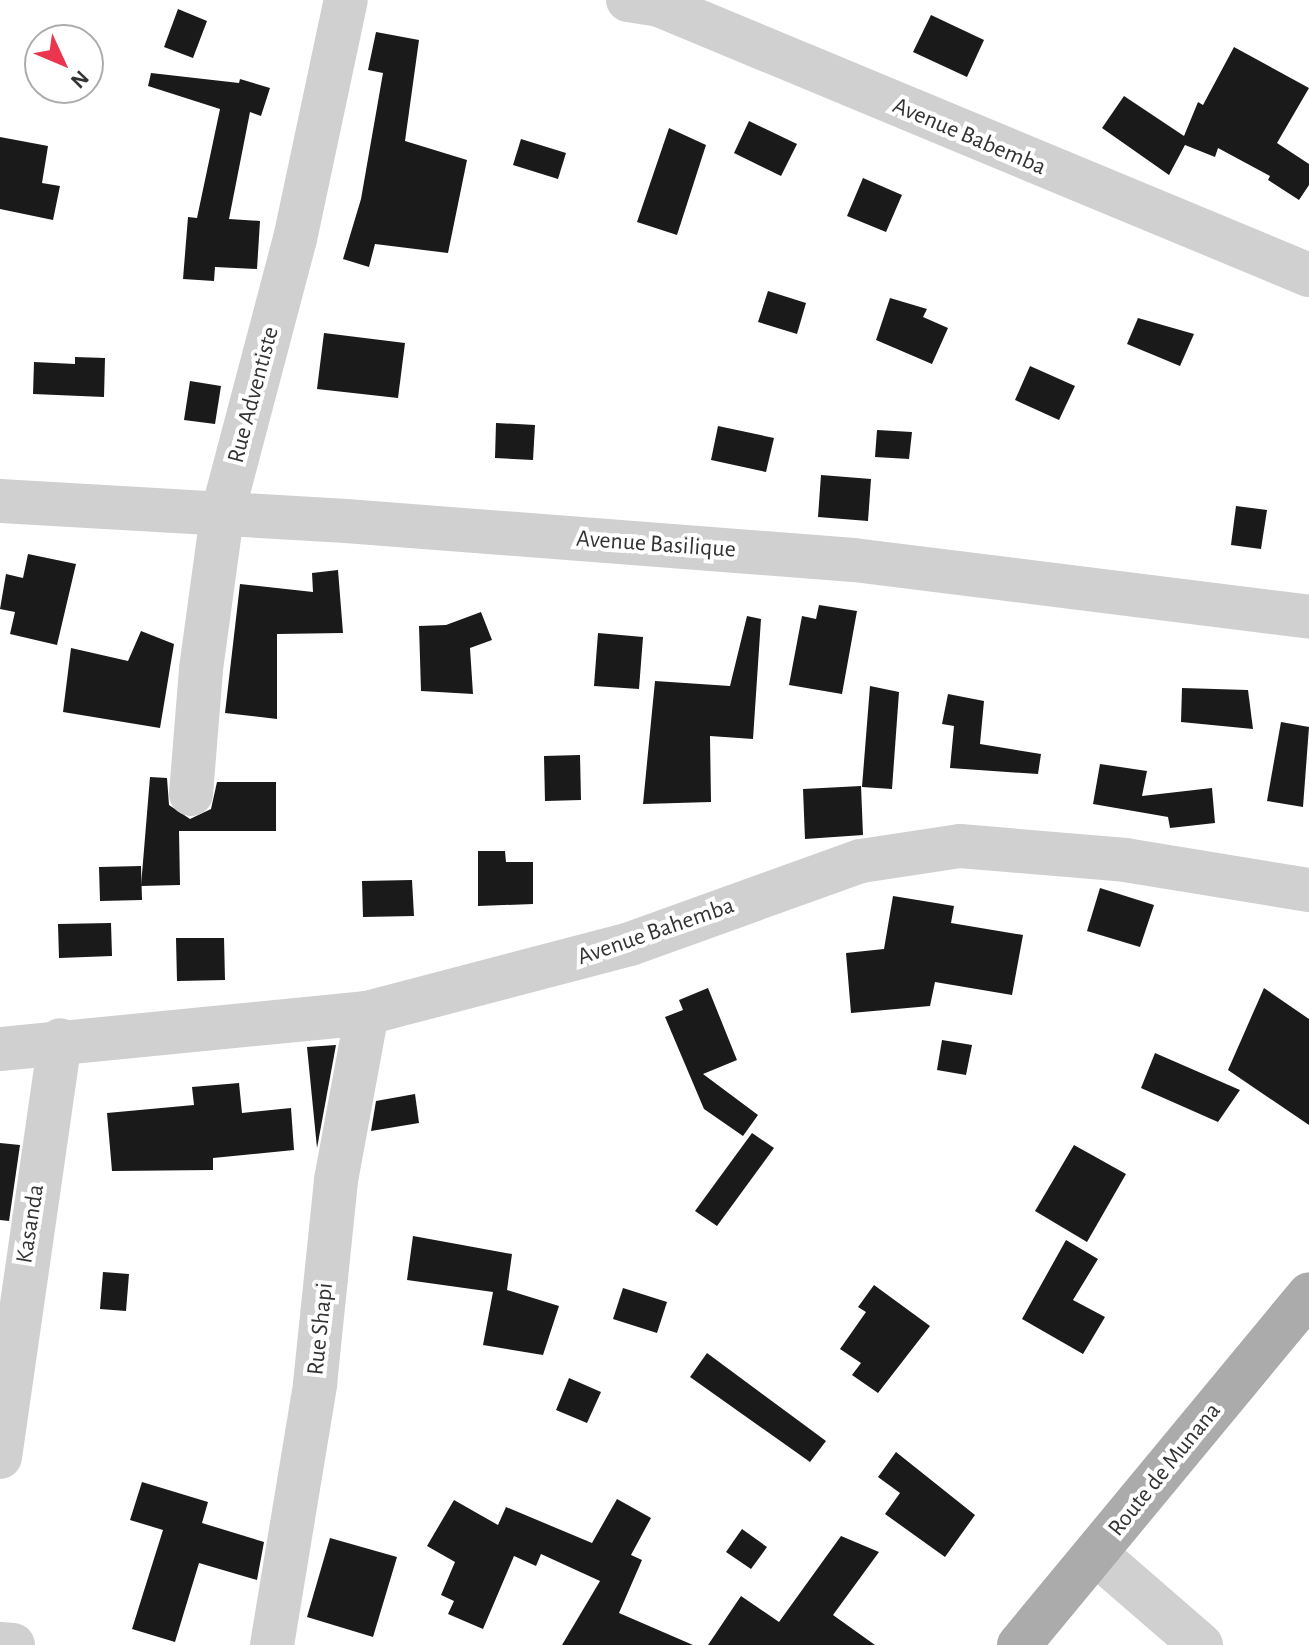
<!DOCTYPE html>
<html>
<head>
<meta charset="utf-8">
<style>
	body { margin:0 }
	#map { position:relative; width:1309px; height:1645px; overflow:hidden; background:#fff; font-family:"Alegreya Sans",sans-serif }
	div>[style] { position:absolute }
	.building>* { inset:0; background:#1a1a1a }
	.minor>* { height:44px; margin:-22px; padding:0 22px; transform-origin:22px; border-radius:22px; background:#d0d0d0 }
	.major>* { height:44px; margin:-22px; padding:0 22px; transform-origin:22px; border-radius:22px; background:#ababab }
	span { translate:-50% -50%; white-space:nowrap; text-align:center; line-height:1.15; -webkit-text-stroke:8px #fff; paint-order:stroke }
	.street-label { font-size:24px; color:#333 }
	.north { position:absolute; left:24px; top:24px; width:80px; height:80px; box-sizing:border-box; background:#fff; border:2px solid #adadad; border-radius:50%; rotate:134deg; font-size:22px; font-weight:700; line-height:32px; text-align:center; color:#333 }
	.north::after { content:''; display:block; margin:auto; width:28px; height:36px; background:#eb344d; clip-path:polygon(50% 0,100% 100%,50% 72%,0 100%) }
</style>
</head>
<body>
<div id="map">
	<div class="building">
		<div style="clip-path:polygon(178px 9px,207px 21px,193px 58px,164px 47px)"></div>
		<div style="clip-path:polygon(931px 15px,984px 40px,967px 77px,913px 52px)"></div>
		<div style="clip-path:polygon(376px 32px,419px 40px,405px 141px,467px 160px,448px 253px,375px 244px,369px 267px,343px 259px,361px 199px,383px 73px,368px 70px)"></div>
		<div style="clip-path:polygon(1234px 47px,1309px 88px,1277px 143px,1309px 164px,1309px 185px,1299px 200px,1268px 180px,1270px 176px,1218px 148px,1215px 157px,1185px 145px,1169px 175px,1102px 128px,1124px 96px,1184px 136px,1198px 102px,1203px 105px)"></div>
		<div style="clip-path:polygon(151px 73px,239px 83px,240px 79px,270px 88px,261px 116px,250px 112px,229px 219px,260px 221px,257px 269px,215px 267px,214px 281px,183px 279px,188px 217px,197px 218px,220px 109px,148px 86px)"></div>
		<div style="clip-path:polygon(749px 121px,797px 144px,781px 176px,734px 153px)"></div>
		<div style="clip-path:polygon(669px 128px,706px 145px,677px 235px,637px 222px)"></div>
		<div style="clip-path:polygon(0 137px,48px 146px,42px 183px,60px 186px,53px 220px,0 209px)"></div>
		<div style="clip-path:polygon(521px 139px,566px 153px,558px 179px,513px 165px)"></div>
		<div style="clip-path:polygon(863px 178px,902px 195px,886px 232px,847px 216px)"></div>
		<div style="clip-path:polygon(768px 291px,806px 303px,797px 334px,758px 322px)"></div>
		<div style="clip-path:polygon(890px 298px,927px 309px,923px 317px,948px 328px,932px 364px,876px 340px)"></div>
		<div style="clip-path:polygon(1138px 318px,1194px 334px,1180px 366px,1127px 344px)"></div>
		<div style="clip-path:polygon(324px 333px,405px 343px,398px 398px,317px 389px)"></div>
		<div style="clip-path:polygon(75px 357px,105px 358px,104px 397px,33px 394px,34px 362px,75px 364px)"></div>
		<div style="clip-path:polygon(1030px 366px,1075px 386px,1059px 420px,1015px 400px)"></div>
		<div style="clip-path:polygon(190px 381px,221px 386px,215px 424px,184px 420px)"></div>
		<div style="clip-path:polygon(496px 423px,535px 425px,533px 460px,495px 458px)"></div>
		<div style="clip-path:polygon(718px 426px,774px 438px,766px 472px,711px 460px)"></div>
		<div style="clip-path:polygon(877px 430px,912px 432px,909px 459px,875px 457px)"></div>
		<div style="clip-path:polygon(821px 475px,871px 479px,868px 521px,818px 517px)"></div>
		<div style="clip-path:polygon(1236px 506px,1267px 510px,1261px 549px,1231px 545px)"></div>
		<div style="clip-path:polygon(28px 554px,76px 564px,57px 645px,10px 634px,15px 612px,0 609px,6px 574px,23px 578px)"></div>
		<div style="clip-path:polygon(338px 570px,343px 633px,277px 634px,277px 719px,225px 713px,240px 584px,313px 592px,312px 573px)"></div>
		<div style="clip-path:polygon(819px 605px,857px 611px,842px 694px,789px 685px,802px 616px,816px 619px)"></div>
		<div style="clip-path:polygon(481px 612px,492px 640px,470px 648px,473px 694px,421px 691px,419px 626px,446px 625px)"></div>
		<div style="clip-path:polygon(747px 616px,761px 619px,753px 739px,710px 736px,711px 802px,643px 804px,655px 681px,730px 686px)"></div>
		<div style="clip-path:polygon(141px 631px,174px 644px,160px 728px,63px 712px,71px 648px,128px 661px)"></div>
		<div style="clip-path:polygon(598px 633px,643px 637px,639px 689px,594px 686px)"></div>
		<div style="clip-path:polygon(870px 686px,899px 692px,892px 789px,862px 787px)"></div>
		<div style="clip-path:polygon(1182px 688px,1248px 690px,1253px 729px,1181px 722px)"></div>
		<div style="clip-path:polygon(948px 694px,984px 701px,980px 744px,1041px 754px,1038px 774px,950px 768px,954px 726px,942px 724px)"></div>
		<div style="clip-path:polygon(1281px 722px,1309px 727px,1303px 807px,1267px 801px)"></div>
		<div style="clip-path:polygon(580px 755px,581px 800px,545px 801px,544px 756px)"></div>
		<div style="clip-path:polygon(1100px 764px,1147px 771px,1142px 796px,1212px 788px,1215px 823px,1170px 828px,1168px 817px,1093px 804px)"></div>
		<div style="clip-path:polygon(150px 777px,167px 778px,169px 805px,190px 819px,211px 809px,217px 782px,276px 782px,276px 831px,179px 831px,180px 885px,141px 886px)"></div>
		<div style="clip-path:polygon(861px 786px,863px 835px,805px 839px,803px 789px)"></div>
		<div style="clip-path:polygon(478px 851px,505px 851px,506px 862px,533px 862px,533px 904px,478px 906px)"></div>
		<div style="clip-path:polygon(141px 866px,142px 900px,100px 901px,99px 867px)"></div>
		<div style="clip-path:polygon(412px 880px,414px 916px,363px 917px,362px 881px)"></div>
		<div style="clip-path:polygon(1100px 888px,1154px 905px,1140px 947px,1087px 931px)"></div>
		<div style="clip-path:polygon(893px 896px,954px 906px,951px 923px,1023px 935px,1012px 995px,935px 982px,930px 1006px,851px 1013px,846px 953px,884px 949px)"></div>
		<div style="clip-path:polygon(111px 923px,112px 956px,59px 958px,58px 924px)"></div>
		<div style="clip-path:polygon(176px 938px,224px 938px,225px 980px,177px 981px)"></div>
		<div style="clip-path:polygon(708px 988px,737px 1060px,703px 1074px,758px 1115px,743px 1136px,704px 1109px,665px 1017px,683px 1010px,679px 1000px)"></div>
		<div style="clip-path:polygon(1264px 988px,1309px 1019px,1309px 1125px,1228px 1070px)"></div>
		<div style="clip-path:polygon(942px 1040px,972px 1045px,966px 1075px,937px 1070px)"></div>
		<div style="clip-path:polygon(336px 1045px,317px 1148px,307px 1047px)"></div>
		<div style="clip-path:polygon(1155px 1053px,1240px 1090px,1218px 1122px,1141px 1088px)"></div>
		<div style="clip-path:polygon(239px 1083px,242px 1113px,291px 1108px,294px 1150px,213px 1158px,213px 1170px,112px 1171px,107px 1113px,194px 1105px,192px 1087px)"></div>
		<div style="clip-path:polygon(415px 1094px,419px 1123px,371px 1131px,376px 1101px)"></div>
		<div style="clip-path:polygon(752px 1133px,774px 1148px,717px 1226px,695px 1211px)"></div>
		<div style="clip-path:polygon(0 1143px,20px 1145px,9px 1221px,0 1220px)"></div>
		<div style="clip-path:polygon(1074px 1145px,1126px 1174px,1087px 1242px,1035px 1211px)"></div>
		<div style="clip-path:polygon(413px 1236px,512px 1254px,507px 1290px,559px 1306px,543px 1355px,483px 1345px,493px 1292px,407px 1280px)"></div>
		<div style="clip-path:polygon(1066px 1240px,1098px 1259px,1073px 1300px,1105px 1317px,1083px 1354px,1022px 1319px)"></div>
		<div style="clip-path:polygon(103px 1272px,129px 1274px,126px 1311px,100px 1309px)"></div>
		<div style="clip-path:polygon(874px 1285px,930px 1326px,878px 1393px,852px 1375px,861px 1363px,840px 1349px,866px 1312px,858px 1307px)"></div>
		<div style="clip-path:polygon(623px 1288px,667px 1302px,657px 1333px,613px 1319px)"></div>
		<div style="clip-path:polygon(707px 1353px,826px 1441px,810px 1462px,690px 1377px)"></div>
		<div style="clip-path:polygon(569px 1378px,601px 1392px,587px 1423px,556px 1410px)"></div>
		<div style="clip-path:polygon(896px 1452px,975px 1515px,945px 1557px,885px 1514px,900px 1493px,878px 1477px)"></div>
		<div style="clip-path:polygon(142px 1482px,208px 1502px,202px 1523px,264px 1542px,257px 1580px,199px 1563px,175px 1642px,132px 1629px,163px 1530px,130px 1520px)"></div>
		<div style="clip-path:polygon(617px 1499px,651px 1518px,631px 1555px,642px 1560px,619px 1613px,693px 1645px,562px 1645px,600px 1581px,541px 1554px,536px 1566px,514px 1556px,483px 1629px,448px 1614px,454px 1601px,441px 1595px,455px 1562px,427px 1546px,454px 1500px,498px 1525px,506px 1507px,592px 1543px)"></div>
		<div style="clip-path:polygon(742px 1529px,767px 1547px,751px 1569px,726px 1552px)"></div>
		<div style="clip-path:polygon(841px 1536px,879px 1552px,833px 1615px,875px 1645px,708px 1645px,741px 1596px,779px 1622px)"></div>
		<div style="clip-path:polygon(330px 1538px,397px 1557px,373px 1637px,307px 1617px)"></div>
	</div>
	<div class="minor">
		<div style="left:628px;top:0;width:31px;rotate:9deg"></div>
		<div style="left:659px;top:5px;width:704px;rotate:22.56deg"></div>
		<div style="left:0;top:501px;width:347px;rotate:3.3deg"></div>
		<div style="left:346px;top:521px;width:509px;rotate:4.39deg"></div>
		<div style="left:854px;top:560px;width:459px;rotate:7.1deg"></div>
		<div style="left:191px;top:794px;width:125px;rotate:-85.4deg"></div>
		<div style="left:201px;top:669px;width:155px;rotate:-82.2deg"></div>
		<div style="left:222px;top:515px;width:285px;rotate:-75.2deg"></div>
		<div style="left:295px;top:239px;width:244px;rotate:-78deg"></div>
		<div style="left:0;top:1049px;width:369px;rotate:-5.6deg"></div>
		<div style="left:367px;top:1013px;width:272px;rotate:-14.7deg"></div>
		<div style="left:630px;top:944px;width:245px;rotate:-19.8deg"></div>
		<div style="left:861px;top:861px;width:100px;rotate:-8.6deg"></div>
		<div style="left:960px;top:846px;width:166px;rotate:4.8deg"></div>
		<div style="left:1125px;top:860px;width:186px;rotate:9.3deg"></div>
		<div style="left:0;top:1457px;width:421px;rotate:-81.8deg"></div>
		<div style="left:1096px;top:1554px;width:139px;rotate:40.9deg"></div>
		<div style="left:0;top:1644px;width:13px;rotate:4deg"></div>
		<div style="left:272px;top:1645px;width:265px;rotate:-80.6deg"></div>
		<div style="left:315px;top:1384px;width:205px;rotate:-84.1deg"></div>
		<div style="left:336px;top:1180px;width:170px;rotate:-79.5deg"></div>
	</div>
	<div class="major">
		<div style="left:1019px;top:1645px;width:455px;rotate:-50.4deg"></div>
	</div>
	<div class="street-label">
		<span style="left:969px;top:137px;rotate:23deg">Avenue Babemba</span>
		<span style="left:254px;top:395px;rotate:-75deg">Rue Adventiste</span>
		<span style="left:656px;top:545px;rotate:4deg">Avenue Basilique</span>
		<span style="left:656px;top:932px;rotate:-19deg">Avenue Bahemba</span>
		<span style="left:31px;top:1224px;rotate:-81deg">Kasanda</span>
		<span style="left:321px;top:1329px;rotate:-84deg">Rue Shapi</span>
		<span style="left:1165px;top:1470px;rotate:-51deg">Route de Munana</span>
	</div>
	<div class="north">N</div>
</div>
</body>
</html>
